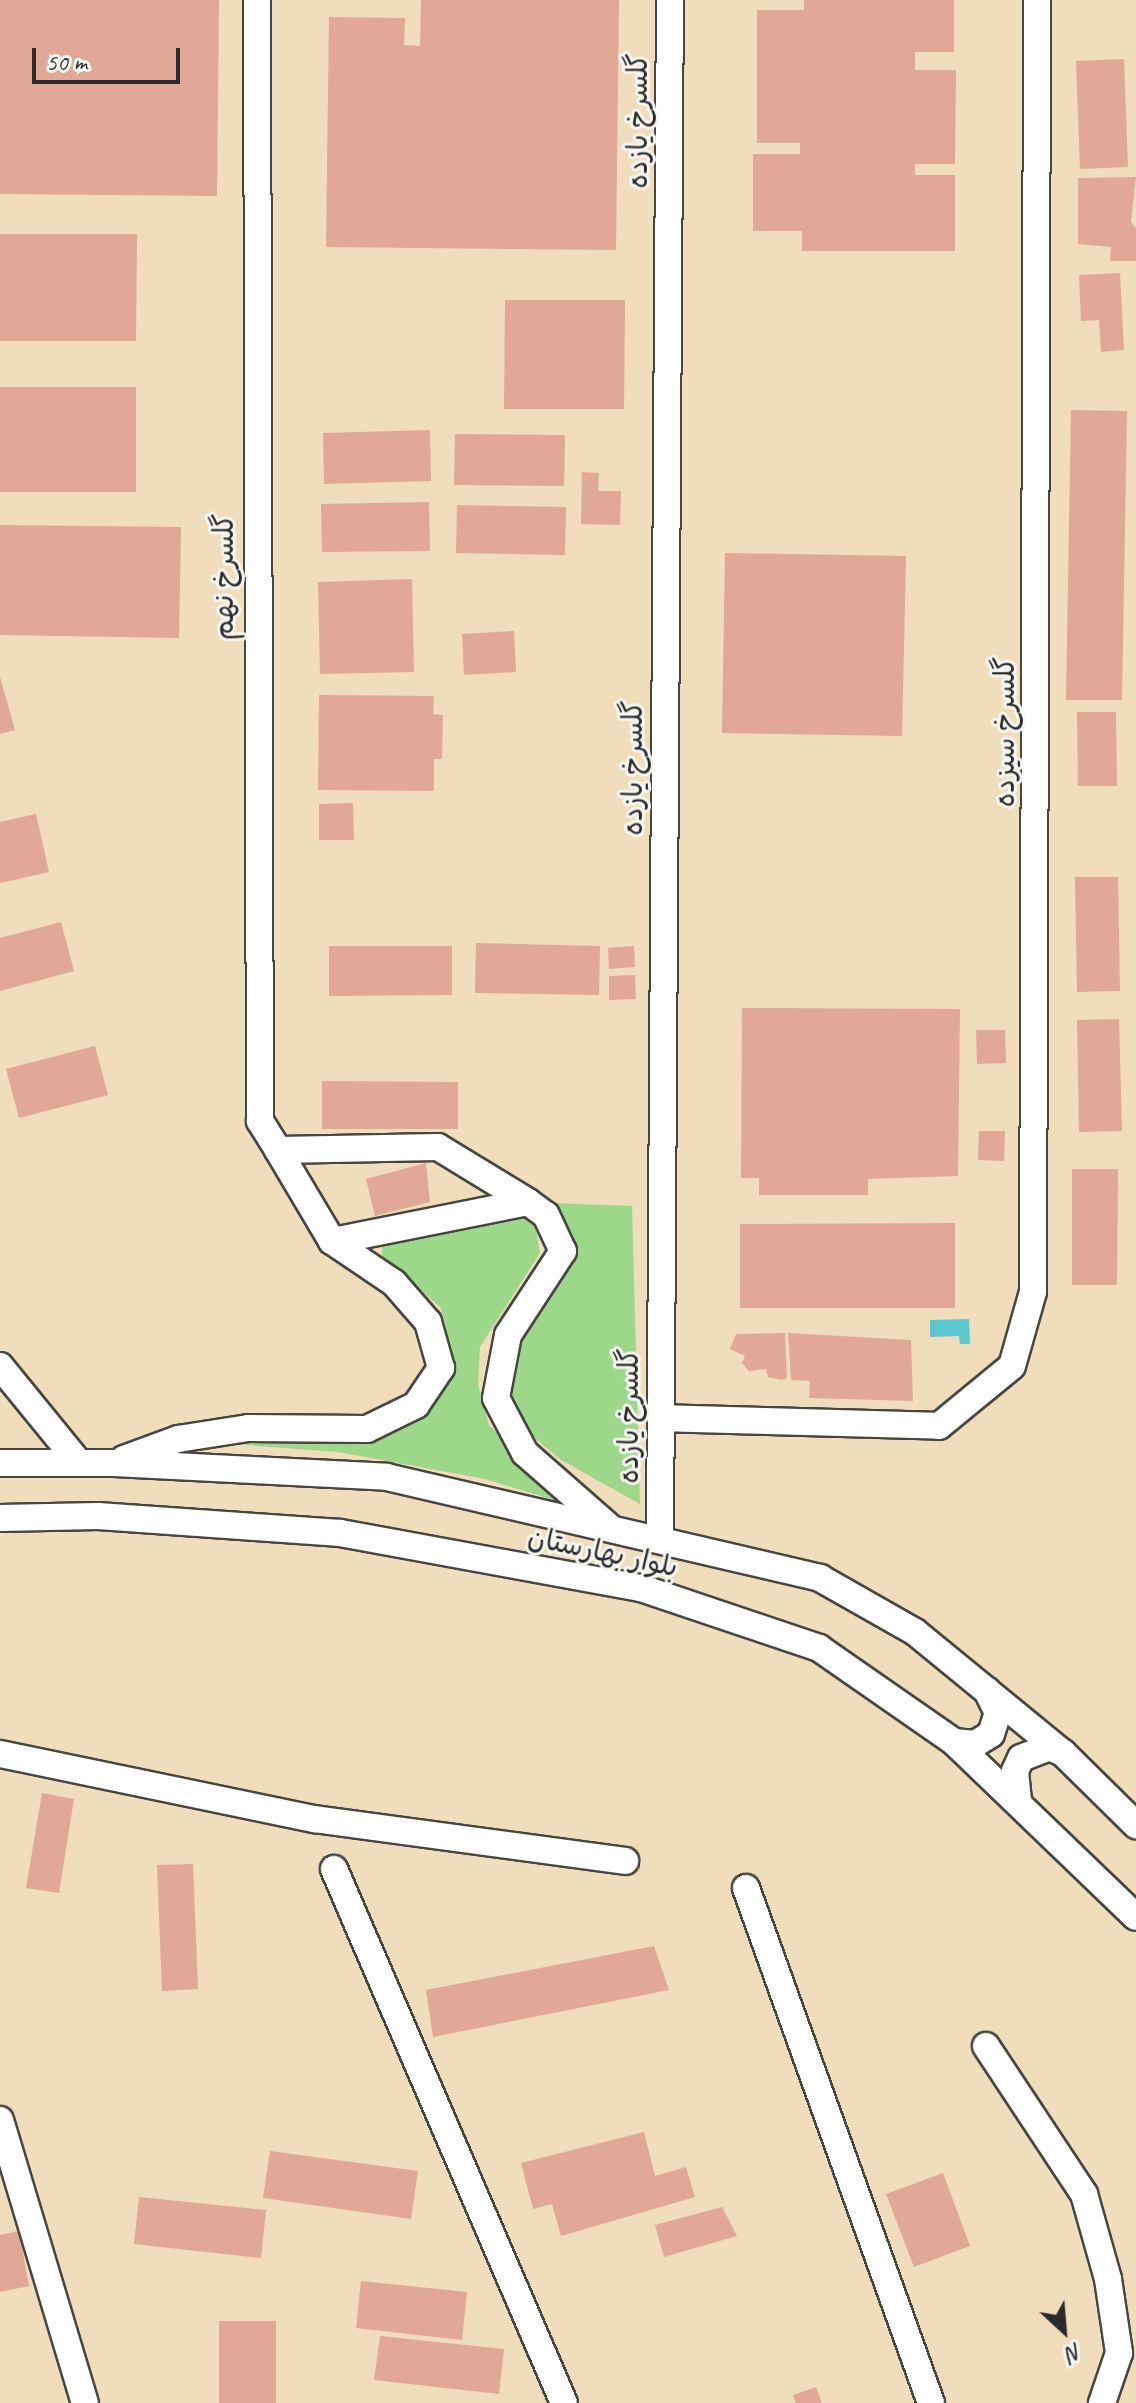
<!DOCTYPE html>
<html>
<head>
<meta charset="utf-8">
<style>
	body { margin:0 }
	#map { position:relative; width:1136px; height:2403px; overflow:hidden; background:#efddbc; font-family:Caveat,"Playpen Sans Arabic",sans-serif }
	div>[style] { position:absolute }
	.green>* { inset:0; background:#9dd78a }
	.water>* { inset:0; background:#5bc8cf }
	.building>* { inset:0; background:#e0a895 }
	.roads { filter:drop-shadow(2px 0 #484641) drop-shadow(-2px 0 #484641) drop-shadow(0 2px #484641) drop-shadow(0 -2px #484641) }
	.minor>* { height:26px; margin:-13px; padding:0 13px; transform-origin:13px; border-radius:13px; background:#fff }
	span { translate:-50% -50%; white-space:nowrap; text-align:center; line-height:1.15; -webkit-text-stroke:6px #f6f6f2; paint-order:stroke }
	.street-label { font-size:28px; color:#2b2b2b }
	.north { position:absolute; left:1024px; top:2291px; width:80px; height:80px; -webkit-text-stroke:6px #f6f6f2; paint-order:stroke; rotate:154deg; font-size:22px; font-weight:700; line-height:32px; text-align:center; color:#2b2b2b }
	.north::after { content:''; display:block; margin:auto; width:28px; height:36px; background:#2b2b2b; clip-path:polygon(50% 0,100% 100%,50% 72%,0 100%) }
	.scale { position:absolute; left:32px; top:48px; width:148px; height:36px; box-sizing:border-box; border:4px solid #2b2b2b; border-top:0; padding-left:10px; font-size:24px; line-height:28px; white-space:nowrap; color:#2b2b2b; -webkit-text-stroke:6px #f6f6f2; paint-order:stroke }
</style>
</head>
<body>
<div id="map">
	<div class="green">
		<div style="clip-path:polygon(551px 1203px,632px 1206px,640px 1504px,561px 1460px,530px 1434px,511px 1400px,510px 1372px,519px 1343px,552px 1291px)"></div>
		<div style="clip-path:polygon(522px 1215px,536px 1228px,540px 1253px,480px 1347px,478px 1385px,489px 1425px,570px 1505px,485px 1479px,338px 1452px,219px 1443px,369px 1437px,451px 1357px,441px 1308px,382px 1256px,382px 1245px)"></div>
	</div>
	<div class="water">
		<div style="clip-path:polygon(969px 1319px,970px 1344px,960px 1344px,959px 1336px,930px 1337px,930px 1320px)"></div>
	</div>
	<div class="building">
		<div style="clip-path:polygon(0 0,219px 0,217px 196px,0 194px)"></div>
		<div style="clip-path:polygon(421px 0,619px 0,616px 250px,326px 247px,329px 17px,405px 18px,404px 45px,420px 46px)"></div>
		<div style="clip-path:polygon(804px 0,954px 0,954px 52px,915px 52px,915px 70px,956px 70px,955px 164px,915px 164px,915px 175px,955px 175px,955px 251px,802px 251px,802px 231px,753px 231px,753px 154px,800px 154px,800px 143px,757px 143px,757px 10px,804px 10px)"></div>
		<div style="clip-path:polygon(1124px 59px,1128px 167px,1080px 169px,1076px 61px)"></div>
		<div style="clip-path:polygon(1136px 177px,1131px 222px,1136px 228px,1136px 261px,1110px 261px,1111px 247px,1078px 244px,1078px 178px)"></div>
		<div style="clip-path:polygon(0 234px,137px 234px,136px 341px,0 341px)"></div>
		<div style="clip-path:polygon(1120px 273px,1124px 350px,1101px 352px,1099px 320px,1081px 321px,1079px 275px)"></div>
		<div style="clip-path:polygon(505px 300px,625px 300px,624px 409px,504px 409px)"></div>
		<div style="clip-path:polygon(0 387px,136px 387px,136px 492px,0 492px)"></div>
		<div style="clip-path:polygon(1071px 410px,1127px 411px,1122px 700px,1066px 700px)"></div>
		<div style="clip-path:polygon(430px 430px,431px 481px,324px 484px,323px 433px)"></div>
		<div style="clip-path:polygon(455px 434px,565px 435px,564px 486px,454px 485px)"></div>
		<div style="clip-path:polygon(582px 472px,599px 473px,598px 491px,621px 491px,620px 525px,581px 524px)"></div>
		<div style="clip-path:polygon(429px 502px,430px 551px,322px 552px,321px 504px)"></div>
		<div style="clip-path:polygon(457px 505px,566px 507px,565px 555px,456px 553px)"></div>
		<div style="clip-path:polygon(0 525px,181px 527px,179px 638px,0 635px)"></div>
		<div style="clip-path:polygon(725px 553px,906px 556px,902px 736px,722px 733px)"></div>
		<div style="clip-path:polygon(412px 579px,414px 672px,320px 674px,318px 582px)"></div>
		<div style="clip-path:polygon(514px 631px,516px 672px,464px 675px,462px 634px)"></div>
		<div style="clip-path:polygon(0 677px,15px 730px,0 734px)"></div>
		<div style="clip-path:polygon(319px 695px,434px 696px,433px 714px,443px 715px,442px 759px,434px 759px,434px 791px,318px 790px)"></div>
		<div style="clip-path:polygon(1077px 712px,1116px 712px,1117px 786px,1078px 786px)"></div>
		<div style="clip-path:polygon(353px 803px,354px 840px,319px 840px,319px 804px)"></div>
		<div style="clip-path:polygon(36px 814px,49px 872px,0 883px,0 822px)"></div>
		<div style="clip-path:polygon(1075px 877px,1118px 877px,1120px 991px,1077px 992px)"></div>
		<div style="clip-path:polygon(61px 922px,74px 971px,0 991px,0 938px)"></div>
		<div style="clip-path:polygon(476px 943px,600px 946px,599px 995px,475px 993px)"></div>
		<div style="clip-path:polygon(329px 946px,452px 946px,452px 995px,329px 996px)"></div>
		<div style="clip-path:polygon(634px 946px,635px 967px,609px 969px,608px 948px)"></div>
		<div style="clip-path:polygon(635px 975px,636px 999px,609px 1000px,609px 976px)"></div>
		<div style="clip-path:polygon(742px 1008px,960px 1009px,958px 1176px,868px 1179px,868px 1195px,759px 1195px,759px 1178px,741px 1178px)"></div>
		<div style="clip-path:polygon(1119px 1019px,1122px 1131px,1079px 1132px,1077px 1020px)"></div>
		<div style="clip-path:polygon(976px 1030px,1005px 1030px,1006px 1063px,977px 1064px)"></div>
		<div style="clip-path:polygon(95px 1046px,108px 1095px,19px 1118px,6px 1069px)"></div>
		<div style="clip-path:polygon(322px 1081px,458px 1082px,458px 1129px,322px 1129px)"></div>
		<div style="clip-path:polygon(979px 1131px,1005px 1131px,1004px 1161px,978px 1160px)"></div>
		<div style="clip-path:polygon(426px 1163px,430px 1202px,375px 1216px,366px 1179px)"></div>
		<div style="clip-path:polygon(1072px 1169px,1118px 1169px,1117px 1285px,1072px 1285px)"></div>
		<div style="clip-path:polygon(955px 1223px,955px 1308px,740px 1308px,740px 1224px)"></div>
		<div style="clip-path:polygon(785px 1333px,787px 1378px,782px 1380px,768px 1377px,766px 1369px,749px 1371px,742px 1363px,745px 1356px,730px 1349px,736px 1334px)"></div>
		<div style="clip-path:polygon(788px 1333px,911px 1340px,913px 1401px,809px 1398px,810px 1381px,791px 1380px)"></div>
		<div style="clip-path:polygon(42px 1793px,74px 1799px,59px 1893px,26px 1888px)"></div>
		<div style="clip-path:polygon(193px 1864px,198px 1989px,162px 1991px,157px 1865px)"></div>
		<div style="clip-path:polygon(654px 1946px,669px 1990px,433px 2037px,426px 1990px)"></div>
		<div style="clip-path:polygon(644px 2132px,655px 2176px,686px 2167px,695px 2197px,561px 2236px,552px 2204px,533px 2209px,521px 2163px)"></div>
		<div style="clip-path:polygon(270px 2151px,418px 2171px,411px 2219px,263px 2198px)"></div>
		<div style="clip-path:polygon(943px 2173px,970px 2246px,914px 2267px,886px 2194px)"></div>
		<div style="clip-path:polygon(139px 2197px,266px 2210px,261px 2258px,134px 2244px)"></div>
		<div style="clip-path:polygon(722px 2207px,737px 2236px,664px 2257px,655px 2225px)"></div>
		<div style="clip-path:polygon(19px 2231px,29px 2286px,0 2292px,0 2235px)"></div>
		<div style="clip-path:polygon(361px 2281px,467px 2292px,462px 2340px,356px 2328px)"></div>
		<div style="clip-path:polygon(219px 2321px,276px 2321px,276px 2403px,219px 2403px)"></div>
		<div style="clip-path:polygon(380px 2336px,504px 2349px,499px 2394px,374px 2380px)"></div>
		<div style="clip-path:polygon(816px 2387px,822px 2403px,796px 2403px,793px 2395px)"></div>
	</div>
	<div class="roads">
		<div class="minor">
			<div style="left:257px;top:0;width:1121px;rotate:89.85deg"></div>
			<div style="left:260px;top:1121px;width:34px;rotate:58deg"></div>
			<div style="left:528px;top:1202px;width:22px;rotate:36deg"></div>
			<div style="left:546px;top:1215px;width:40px;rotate:65deg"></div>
			<div style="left:563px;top:1251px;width:100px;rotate:123.2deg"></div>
			<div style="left:508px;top:1335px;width:64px;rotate:100.8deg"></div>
			<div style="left:496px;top:1398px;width:62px;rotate:62.2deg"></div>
			<div style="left:525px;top:1453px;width:111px;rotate:41.3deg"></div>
			<div style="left:0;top:1366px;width:125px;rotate:50.8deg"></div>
			<div style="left:661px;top:1418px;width:278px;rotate:1.6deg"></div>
			<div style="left:939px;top:1426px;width:94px;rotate:-39.4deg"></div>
			<div style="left:1012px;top:1366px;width:77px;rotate:-74.2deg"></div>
			<div style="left:1033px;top:1292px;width:1292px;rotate:-89.82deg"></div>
			<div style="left:124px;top:1459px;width:58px;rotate:-20.3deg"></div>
			<div style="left:178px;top:1439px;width:71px;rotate:-8.9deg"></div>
			<div style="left:248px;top:1428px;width:119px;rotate:0.5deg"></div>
			<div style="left:367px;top:1429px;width:55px;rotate:-26.1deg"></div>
			<div style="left:416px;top:1405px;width:45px;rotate:-56deg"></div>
			<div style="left:441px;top:1368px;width:48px;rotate:-105.8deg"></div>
			<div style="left:428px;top:1322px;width:52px;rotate:-131.1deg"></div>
			<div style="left:394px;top:1283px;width:75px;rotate:-145.9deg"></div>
			<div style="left:332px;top:1241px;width:106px;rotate:-120.7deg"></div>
			<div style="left:278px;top:1150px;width:160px;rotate:-1.1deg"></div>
			<div style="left:438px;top:1147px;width:105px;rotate:31.4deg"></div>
			<div style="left:528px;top:1202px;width:200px;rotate:168.7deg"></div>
			<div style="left:0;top:1463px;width:114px"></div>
			<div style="left:114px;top:1463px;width:273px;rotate:2.9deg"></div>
			<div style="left:387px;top:1477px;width:445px;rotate:13.1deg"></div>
			<div style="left:820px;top:1578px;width:109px;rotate:29.6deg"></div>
			<div style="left:915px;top:1632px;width:191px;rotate:39.3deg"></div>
			<div style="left:1063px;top:1753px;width:103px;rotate:44.6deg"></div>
			<div style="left:0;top:1518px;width:98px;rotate:-1.2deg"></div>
			<div style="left:98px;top:1516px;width:243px;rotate:4deg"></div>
			<div style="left:340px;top:1533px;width:306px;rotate:10.4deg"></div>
			<div style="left:641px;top:1588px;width:188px;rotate:18.6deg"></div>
			<div style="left:819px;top:1648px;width:165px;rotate:34.8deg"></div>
			<div style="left:954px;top:1742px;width:252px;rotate:43.9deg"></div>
			<div style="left:660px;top:1537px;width:1537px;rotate:-89.63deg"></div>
			<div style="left:954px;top:1742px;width:21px;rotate:5deg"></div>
			<div style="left:975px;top:1744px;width:19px;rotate:-32deg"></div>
			<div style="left:991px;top:1734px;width:22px;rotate:-72deg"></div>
			<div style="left:998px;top:1713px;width:25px;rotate:-116deg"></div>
			<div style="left:0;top:1754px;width:322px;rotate:11.7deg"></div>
			<div style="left:315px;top:1819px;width:313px;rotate:7.7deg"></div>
			<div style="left:1018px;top:1800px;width:29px;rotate:-96deg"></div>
			<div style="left:1015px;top:1771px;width:14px;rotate:-65deg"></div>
			<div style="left:1021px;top:1758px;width:30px;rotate:-21deg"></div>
			<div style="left:1049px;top:1747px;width:15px;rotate:23deg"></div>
			<div style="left:334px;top:1869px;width:581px;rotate:66.7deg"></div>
			<div style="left:746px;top:1888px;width:547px;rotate:70.24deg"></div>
			<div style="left:986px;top:2046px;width:178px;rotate:56.5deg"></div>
			<div style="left:1084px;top:2194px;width:88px;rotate:74.2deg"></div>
			<div style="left:1108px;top:2279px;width:75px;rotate:81.5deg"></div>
			<div style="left:1119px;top:2353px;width:53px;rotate:108.8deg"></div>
			<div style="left:0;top:2120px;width:295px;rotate:73.3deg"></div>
		</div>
	</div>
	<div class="street-label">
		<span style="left:638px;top:121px;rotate:-90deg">گلسرخ یازده</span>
		<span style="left:224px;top:577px;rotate:-90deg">گلسرخ نهم</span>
		<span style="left:1005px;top:732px;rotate:-90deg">گلسرخ سیزده</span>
		<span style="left:633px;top:768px;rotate:-90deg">گلسرخ یازده</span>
		<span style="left:629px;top:1416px;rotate:-90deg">گلسرخ یازده</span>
		<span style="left:603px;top:1552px;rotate:12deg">بلوار بهارستان</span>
	</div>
	<div class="north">N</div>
	<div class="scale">50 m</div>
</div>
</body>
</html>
